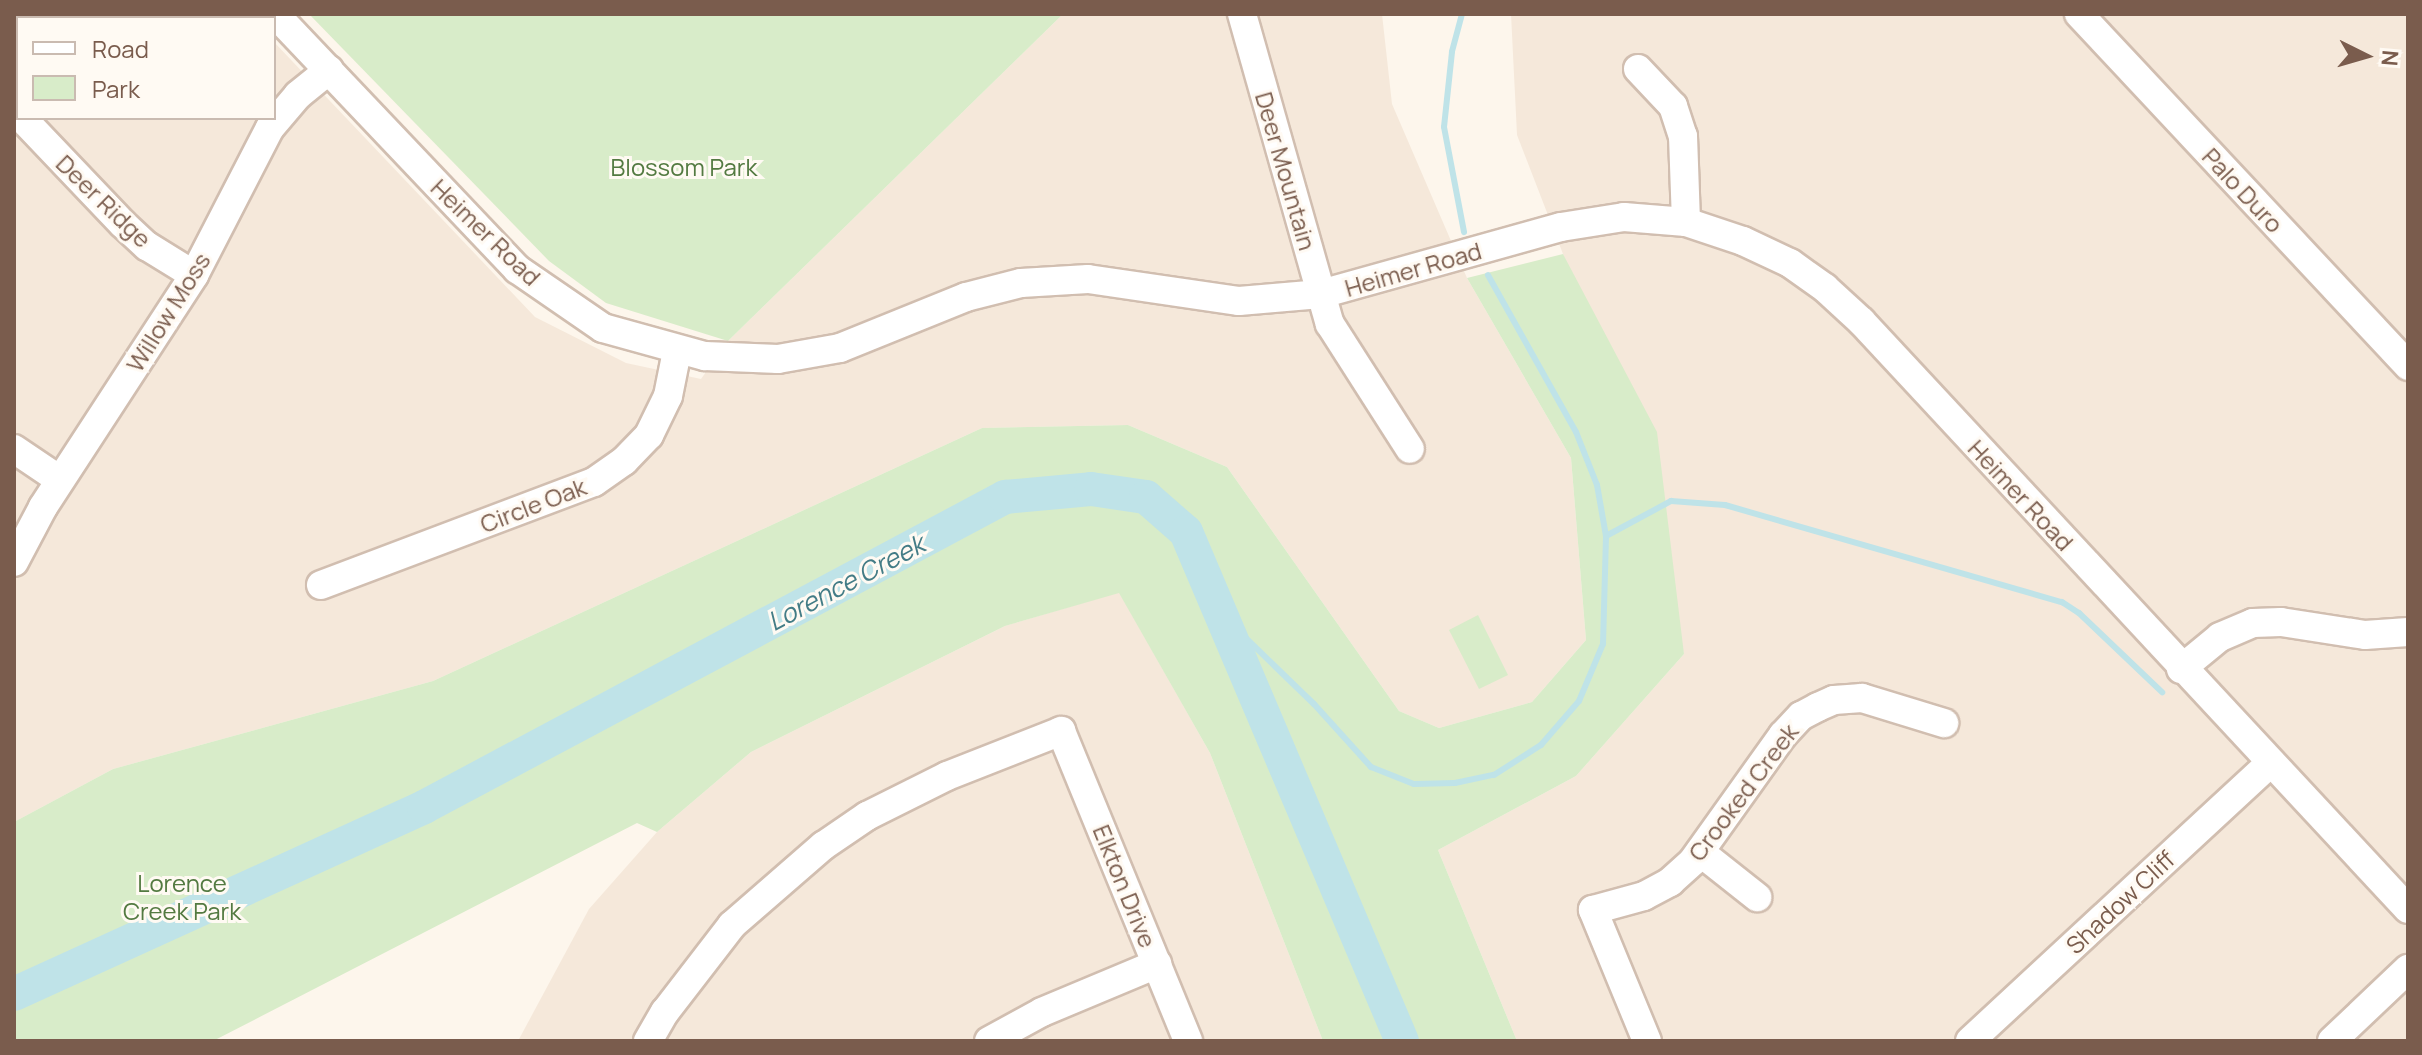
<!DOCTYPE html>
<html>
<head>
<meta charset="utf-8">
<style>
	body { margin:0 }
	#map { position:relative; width:2422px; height:1055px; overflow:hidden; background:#fdf6ec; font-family:Manrope,sans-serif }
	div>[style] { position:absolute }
	.residential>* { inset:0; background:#f5e8da }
	.green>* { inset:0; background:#d8ecc9 }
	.stream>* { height:6px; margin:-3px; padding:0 3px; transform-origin:3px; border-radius:3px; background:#bfe3e8 }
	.river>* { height:34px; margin:-17px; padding:0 17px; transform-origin:17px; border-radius:17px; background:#bfe3e8 }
	.roads { filter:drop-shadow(2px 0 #d1beb0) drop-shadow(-2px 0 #d1beb0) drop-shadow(0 2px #d1beb0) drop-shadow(0 -2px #d1beb0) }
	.minor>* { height:28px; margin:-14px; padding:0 14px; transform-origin:14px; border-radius:14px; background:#fff }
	span { translate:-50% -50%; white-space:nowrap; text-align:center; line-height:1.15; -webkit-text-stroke:6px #fffaf3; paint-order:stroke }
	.park-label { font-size:24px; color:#537a41 }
	.street-label { font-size:24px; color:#7a5c4d }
	.water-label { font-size:26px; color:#437c86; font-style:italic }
	.frame { position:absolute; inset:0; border:16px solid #7a5c4d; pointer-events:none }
	.legend { position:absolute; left:16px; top:16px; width:260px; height:104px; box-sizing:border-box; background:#fffaf3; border:2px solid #cabbb1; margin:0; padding:10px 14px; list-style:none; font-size:24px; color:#7a5c4d }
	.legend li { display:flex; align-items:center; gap:16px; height:40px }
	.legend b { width:40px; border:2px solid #cabbb1 }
	.north { position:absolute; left:2326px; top:16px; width:80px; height:80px; -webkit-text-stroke:6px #fffaf3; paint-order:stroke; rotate:95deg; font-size:22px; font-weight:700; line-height:32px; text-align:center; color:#7a5c4d }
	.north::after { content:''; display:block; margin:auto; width:28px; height:36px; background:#7a5c4d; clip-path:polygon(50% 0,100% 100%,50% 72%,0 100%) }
</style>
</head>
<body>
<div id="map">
	<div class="residential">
		<div style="clip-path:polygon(14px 14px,247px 14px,251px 18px,18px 18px,18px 118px,274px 118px,274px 42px,535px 317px,626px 363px,701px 379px,728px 341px,1063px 14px,1382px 14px,1392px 104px,1467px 278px,1571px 458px,1586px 640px,1532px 702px,1439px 728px,1399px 711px,1227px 467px,1128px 425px,982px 428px,433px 681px,113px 769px,14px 822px)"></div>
		<div style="clip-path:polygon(1511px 14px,2408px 14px,2408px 1041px,1517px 1041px,1438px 850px,1576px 776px,1684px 654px,1563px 254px,1517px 135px)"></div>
		<div style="clip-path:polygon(1119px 592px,1210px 753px,1323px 1041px,518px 1041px,589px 909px,657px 832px,751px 752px,1005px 626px)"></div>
	</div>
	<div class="green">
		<div style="clip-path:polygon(309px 14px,1063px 14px,728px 341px,606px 303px,549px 261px)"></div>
		<div style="clip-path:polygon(1563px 254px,1657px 432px,1684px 654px,1576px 776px,1438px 850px,1517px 1041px,1323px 1041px,1210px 753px,1119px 593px,1005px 626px,751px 752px,657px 832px,637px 823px,213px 1041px,14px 1041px,14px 822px,113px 769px,433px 681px,982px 428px,1128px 425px,1227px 467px,1399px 711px,1439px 728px,1532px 702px,1586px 640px,1571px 458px,1467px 278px)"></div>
		<div style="clip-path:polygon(1478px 615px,1508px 675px,1479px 689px,1449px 630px)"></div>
	</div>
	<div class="stream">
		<div style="left:1462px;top:14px;width:39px;rotate:105deg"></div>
		<div style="left:1452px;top:52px;width:75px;rotate:96.1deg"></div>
		<div style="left:1444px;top:127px;width:107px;rotate:79.2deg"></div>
		<div style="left:1606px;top:536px;width:74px;rotate:-28.3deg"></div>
		<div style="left:1671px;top:501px;width:54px;rotate:4.2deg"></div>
		<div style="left:1725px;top:505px;width:351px;rotate:16.1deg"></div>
		<div style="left:2062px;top:602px;width:20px;rotate:33deg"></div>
		<div style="left:2079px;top:613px;width:115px;rotate:43.6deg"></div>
		<div style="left:1221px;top:614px;width:129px;rotate:44.1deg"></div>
		<div style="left:1314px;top:704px;width:85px;rotate:47.9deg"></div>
		<div style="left:1371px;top:767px;width:46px;rotate:21.6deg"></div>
		<div style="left:1414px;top:784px;width:41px;rotate:-1.4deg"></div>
		<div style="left:1455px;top:783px;width:40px;rotate:-12deg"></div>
		<div style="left:1494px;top:775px;width:56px;rotate:-32.6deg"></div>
		<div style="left:1541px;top:745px;width:58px;rotate:-49.2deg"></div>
		<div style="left:1579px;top:701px;width:62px;rotate:-67.2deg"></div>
		<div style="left:1603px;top:644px;width:108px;rotate:-88.4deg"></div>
		<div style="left:1606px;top:536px;width:52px;rotate:-100deg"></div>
		<div style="left:1597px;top:485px;width:57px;rotate:-111.6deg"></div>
		<div style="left:1576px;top:432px;width:180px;rotate:-119.3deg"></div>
	</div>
	<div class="river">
		<div style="left:14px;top:994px;width:451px;rotate:-24.5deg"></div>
		<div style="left:424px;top:807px;width:659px;rotate:-28.08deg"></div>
		<div style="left:1005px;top:497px;width:86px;rotate:-5.3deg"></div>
		<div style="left:1091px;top:489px;width:56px;rotate:8.3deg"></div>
		<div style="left:1146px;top:497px;width:53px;rotate:41.2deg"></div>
		<div style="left:1186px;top:532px;width:553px;rotate:67.01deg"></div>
	</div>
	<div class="roads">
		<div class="minor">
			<div style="left:275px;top:14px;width:352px;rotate:46.5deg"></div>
			<div style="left:517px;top:269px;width:104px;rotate:34.5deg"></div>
			<div style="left:603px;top:328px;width:106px;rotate:15.4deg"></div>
			<div style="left:705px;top:356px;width:73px;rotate:2.4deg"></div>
			<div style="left:778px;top:359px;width:63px;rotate:-10.1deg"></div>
			<div style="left:840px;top:348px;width:136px;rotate:-22deg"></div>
			<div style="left:966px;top:297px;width:57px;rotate:-14.3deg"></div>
			<div style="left:1021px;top:283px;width:67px;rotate:-3.4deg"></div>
			<div style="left:1088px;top:279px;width:153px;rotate:8.3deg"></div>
			<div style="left:1239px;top:301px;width:82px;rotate:-4.9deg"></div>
			<div style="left:1321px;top:294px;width:249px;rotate:-15.6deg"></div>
			<div style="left:1561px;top:227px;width:64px;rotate:-9deg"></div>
			<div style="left:1624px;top:217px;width:62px;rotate:4.6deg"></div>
			<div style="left:1686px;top:222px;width:60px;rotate:18.4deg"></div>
			<div style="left:1743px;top:241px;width:52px;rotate:25.1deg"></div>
			<div style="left:1790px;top:263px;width:43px;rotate:35.5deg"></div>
			<div style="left:1825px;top:288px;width:49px;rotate:42.5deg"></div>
			<div style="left:1861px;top:321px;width:803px;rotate:47.07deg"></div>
			<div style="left:1242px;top:14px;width:322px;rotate:74.2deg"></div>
			<div style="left:1330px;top:324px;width:148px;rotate:57.4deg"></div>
			<div style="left:2079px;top:14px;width:482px;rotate:46.9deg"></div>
			<div style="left:1638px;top:69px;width:51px;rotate:46.6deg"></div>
			<div style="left:1673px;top:106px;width:32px;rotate:72deg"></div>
			<div style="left:1683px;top:136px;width:86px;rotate:88deg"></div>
			<div style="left:22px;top:118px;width:146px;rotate:46.4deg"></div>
			<div style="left:123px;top:224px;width:33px;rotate:43deg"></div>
			<div style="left:147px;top:246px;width:55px;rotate:31.7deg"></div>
			<div style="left:14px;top:449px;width:55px;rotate:34deg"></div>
			<div style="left:14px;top:562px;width:62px;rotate:-62.2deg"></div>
			<div style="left:43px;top:507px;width:277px;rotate:-56.9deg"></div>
			<div style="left:194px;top:275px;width:165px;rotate:-62.7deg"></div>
			<div style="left:270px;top:128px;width:43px;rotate:-49.7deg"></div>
			<div style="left:298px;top:95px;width:40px;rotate:-39deg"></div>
			<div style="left:321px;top:585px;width:292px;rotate:-20.7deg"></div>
			<div style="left:594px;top:482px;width:37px;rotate:-35deg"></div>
			<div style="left:624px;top:461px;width:36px;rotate:-46deg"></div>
			<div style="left:649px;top:435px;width:43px;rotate:-64deg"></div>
			<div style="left:668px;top:396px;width:46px;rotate:-78.7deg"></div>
			<div style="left:2181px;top:669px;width:50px;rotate:-39.4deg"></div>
			<div style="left:2220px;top:637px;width:36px;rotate:-23deg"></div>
			<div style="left:2253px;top:623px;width:28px;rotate:-2deg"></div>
			<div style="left:2281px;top:622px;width:85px;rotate:8.8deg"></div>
			<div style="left:2365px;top:635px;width:43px;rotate:-4deg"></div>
			<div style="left:1700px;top:852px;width:73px;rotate:38.3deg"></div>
			<div style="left:648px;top:1041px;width:34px;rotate:-60deg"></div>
			<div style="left:665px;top:1012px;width:110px;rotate:-52.4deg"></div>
			<div style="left:732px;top:925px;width:121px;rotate:-41deg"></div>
			<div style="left:823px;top:846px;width:53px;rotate:-34.3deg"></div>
			<div style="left:867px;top:816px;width:89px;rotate:-26.6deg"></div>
			<div style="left:947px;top:776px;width:123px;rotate:-21.5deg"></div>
			<div style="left:1061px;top:731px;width:335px;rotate:67.7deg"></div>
			<div style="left:989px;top:1041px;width:60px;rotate:-28.7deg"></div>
			<div style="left:1042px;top:1012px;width:125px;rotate:-22.7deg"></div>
			<div style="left:1647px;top:1041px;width:142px;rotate:-112.4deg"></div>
			<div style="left:1593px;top:910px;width:53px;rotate:-15.4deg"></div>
			<div style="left:1644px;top:896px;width:30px;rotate:-28deg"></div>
			<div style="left:1670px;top:882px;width:31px;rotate:-42deg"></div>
			<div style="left:1693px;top:861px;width:155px;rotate:-54.5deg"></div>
			<div style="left:1783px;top:735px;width:26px;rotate:-47deg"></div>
			<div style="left:1801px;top:716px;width:19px;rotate:-28deg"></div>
			<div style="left:1818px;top:707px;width:17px;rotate:-24deg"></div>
			<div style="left:1834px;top:700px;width:28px;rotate:-4deg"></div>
			<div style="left:1862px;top:698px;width:86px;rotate:17deg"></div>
			<div style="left:1970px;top:1041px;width:410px;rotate:-42.8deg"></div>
			<div style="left:2332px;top:1041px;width:105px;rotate:-43.5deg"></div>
		</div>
	</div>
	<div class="park-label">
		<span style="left:684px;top:167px">Blossom Park</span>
		<span style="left:182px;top:897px">Lorence<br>Creek Park</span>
	</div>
	<div class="street-label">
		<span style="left:1286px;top:171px;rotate:74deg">Deer Mountain</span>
		<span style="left:2243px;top:190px;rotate:47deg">Palo Duro</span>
		<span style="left:104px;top:201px;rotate:44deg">Deer Ridge</span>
		<span style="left:486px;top:232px;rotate:44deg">Heimer Road</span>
		<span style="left:1413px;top:269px;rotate:-16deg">Heimer Road</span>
		<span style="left:168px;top:312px;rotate:-58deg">Willow Moss</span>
		<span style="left:2021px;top:495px;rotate:47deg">Heimer Road</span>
		<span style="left:533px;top:505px;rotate:-21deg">Circle Oak</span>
		<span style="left:1743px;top:792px;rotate:-53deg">Crooked Creek</span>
		<span style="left:1125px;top:886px;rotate:68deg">Elkton Drive</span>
		<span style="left:2120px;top:902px;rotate:-43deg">Shadow Cliff</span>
	</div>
	<div class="water-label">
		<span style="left:846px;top:583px;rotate:-28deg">Lorence Creek</span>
	</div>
	<div class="frame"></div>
	<ul class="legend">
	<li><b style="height:10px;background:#fff"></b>Road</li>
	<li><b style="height:22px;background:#d8ecc9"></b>Park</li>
	</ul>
	<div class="north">N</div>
</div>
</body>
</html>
